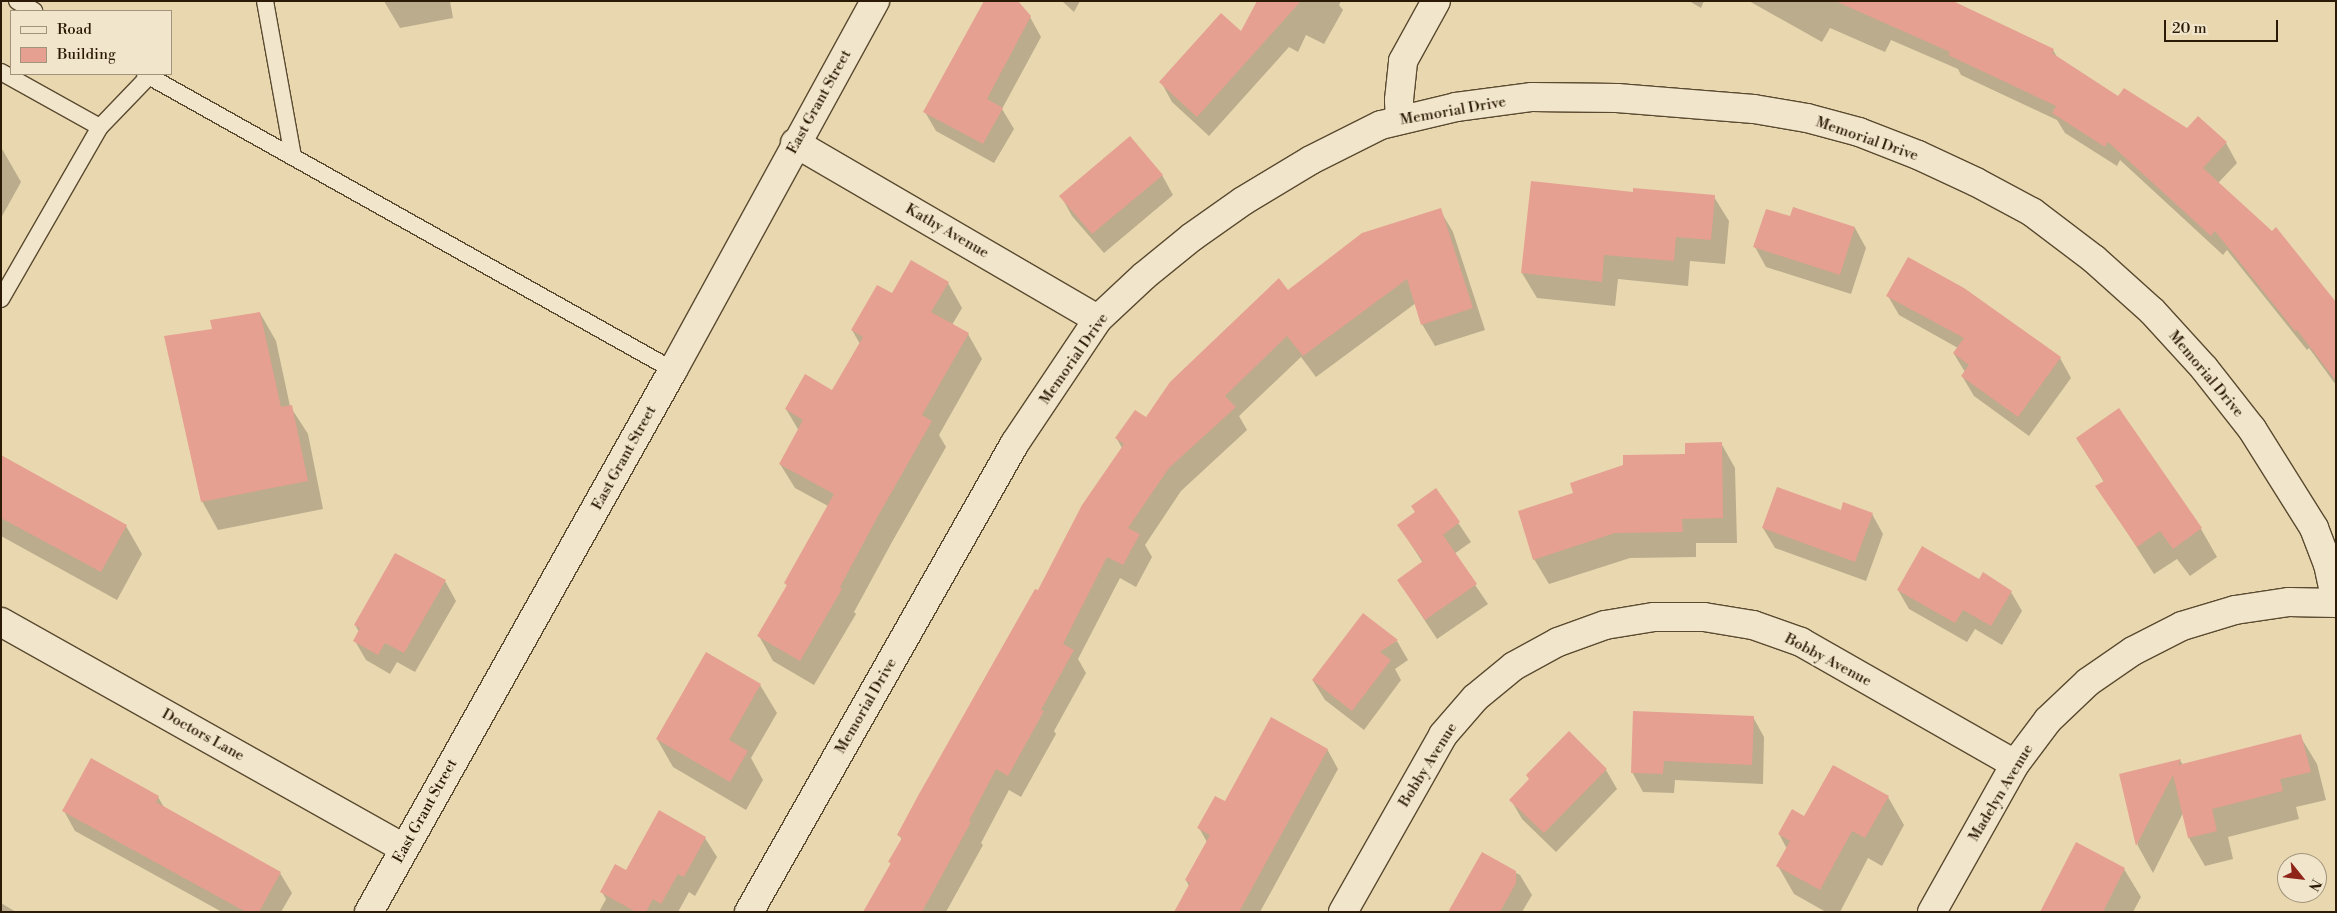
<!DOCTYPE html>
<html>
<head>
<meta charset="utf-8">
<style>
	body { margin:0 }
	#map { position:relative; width:2337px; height:913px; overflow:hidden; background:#e9d8af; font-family:"Libre Bodoni",serif }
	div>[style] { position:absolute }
	.shadow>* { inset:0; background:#0003 }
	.building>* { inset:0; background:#e5a091 }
	.roads { filter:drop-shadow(1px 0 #5a4a30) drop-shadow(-1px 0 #5a4a30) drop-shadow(0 1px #5a4a30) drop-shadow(0 -1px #5a4a30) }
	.service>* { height:16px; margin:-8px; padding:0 8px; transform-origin:8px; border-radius:8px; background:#f1e6cb }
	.minor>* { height:28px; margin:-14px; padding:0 14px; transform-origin:14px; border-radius:14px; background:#f1e6cb }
	.secondary>* { height:28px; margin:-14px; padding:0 14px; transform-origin:14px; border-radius:14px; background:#f1e6cb }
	span { translate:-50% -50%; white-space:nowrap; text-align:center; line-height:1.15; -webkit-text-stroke:4.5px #f1e6cb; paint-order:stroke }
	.street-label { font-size:15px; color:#2b1a06 }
	.frame { position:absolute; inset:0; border:2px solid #2b1a06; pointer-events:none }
	.legend { position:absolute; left:10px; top:10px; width:162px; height:65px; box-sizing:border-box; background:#f1e6cb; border:1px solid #a2947c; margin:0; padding:6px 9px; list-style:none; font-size:15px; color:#2b1a06 }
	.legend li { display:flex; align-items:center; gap:10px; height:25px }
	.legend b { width:25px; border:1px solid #a2947c }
	.north { position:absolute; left:2277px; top:853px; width:50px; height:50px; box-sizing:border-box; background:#f1e6cb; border:1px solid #a2947c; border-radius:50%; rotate:119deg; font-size:14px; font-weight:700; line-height:20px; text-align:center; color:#2b1a06 }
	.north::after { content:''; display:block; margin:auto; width:18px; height:22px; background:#8f2418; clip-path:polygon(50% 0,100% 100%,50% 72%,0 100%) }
	.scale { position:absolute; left:2164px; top:20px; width:114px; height:22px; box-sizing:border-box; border:2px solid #2b1a06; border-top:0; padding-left:6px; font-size:15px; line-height:18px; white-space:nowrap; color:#2b1a06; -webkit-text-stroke:4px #f1e6cb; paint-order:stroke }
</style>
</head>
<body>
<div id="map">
	<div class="shadow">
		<div style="clip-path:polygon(384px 1px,450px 1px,453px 18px,400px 28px)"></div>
		<div style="clip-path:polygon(1062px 1px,1080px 1px,1074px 12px)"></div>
		<div style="clip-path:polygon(1258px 1px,1341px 1px,1339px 5px,1343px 10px,1324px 44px,1306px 35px,1298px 52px,1289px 47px,1209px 136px,1172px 102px,1161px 82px,1241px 33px)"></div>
		<div style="clip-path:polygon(1689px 1px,1704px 1px,1701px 8px)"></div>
		<div style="clip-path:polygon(1749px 1px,1936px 1px,2053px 50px,2057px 57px,2119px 98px,2187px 130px,2226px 143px,2237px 163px,2218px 183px,2336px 304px,2336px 385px,2309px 348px,2307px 350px,2227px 250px,2223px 255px,2120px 160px,2117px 166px,2065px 133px,2057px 120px,1961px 75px,1958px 69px,1891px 40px,1885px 52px,1830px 28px,1822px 42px)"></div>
		<div style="clip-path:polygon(1030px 17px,1041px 37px,1002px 109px,1014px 129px,994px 163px,936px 131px,925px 112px)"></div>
		<div style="clip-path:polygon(1px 147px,21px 182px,1px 218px)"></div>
		<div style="clip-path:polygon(1162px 175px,1173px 195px,1104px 253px,1072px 216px,1061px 196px)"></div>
		<div style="clip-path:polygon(1532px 183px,1634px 194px,1714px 197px,1729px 221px,1725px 264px,1690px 261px,1688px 286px,1618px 279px,1615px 306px,1537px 298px,1522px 273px)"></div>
		<div style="clip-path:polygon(1440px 210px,1453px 232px,1485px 330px,1435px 346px,1422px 324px,1416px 303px,1316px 377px,1301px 357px,1239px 416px,1247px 430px,1181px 491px,1145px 545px,1152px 557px,1136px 587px,1120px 578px,1078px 659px,1086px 673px,1054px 731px,1056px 734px,1021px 797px,1009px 790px,981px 843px,983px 845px,946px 912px,865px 912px,891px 865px,890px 862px,902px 840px,899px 835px,1122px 448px,1117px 439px,1147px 419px,1288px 291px)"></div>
		<div style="clip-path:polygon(1791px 218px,1855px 228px,1866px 248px,1851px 294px,1766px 267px,1755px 247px)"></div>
		<div style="clip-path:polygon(948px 283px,962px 308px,952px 325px,968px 334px,982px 359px,939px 435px,946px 447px,892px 542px,854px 612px,856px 614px,814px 685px,773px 661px,759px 636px,788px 587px,785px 583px,828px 506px,795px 488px,780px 464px,799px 431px,786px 409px,832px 392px,860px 344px,852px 330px,892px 295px)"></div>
		<div style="clip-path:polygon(1888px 296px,2060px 358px,2071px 378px,2029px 436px,1974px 396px,1962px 376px,1965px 372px,1954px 354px,1958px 348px,1899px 315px)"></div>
		<div style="clip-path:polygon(260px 313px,276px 341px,290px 406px,308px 434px,323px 509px,218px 530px,202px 501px)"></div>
		<div style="clip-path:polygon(2119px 410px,2201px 529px,2217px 557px,2190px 576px,2177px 559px,2154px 574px,2097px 486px,2104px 482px,2077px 439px)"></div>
		<div style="clip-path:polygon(1721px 443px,1735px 468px,1737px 543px,1696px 543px,1696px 557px,1630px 558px,1549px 584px,1534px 559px,1686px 456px)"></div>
		<div style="clip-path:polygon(1px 457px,126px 526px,142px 554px,117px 600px,1px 536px)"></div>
		<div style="clip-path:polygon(1436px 490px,1471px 542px,1454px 554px,1488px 604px,1437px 639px,1398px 580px,1423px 563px,1399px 526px,1416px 513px)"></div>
		<div style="clip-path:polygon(1842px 511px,1872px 514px,1883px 534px,1866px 581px,1775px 548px,1763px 528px)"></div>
		<div style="clip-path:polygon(445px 581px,456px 601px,415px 672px,397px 662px,390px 674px,366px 660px,355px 641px,359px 632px,355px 625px)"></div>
		<div style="clip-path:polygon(1979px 581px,2011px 592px,2022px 611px,2002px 645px,1975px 629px,1967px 642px,1909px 609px,1898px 590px)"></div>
		<div style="clip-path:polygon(1397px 641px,1408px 660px,1395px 669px,1401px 680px,1364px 730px,1325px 700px,1313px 681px)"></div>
		<div style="clip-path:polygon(760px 685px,777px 713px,751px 758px,763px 780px,746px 810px,673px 767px,657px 739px)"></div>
		<div style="clip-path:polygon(1753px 717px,1764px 737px,1763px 784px,1675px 780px,1674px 793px,1643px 792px,1632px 772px)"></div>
		<div style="clip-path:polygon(2300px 736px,2317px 764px,2326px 800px,2296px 807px,2299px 819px,2228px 837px,2233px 859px,2205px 866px,2189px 838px,2183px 813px,2153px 873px,2138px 846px,2120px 775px,2180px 760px,2183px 765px)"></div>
		<div style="clip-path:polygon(1327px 749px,1338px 769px,1260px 912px,1175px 912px,1189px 886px,1186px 880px,1207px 842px,1199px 828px,1225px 803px)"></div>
		<div style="clip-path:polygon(1606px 770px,1617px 789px,1556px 852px,1522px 819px,1511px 800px,1530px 780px)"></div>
		<div style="clip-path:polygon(158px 797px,165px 809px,280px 873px,292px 893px,281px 912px,222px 912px,75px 831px,64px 811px)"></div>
		<div style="clip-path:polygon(1888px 797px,1904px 825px,1882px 866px,1868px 858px,1840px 912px,1826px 912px,1794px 894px,1778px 866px,1787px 849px,1779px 834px,1805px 818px)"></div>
		<div style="clip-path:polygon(705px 838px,717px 857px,695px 896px,689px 892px,678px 912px,599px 912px,606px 899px,602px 892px,627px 872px)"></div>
		<div style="clip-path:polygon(1482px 854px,1520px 875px,1532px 895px,1522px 912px,1449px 912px)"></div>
		<div style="clip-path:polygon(2124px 869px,2141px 897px,2133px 912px,2042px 912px)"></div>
		<div style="clip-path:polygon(1px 903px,16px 912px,1px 912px)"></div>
	</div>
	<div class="building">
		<div style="clip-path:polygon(984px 1px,1018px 1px,1031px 16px,987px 99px,1003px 108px,983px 144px,923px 112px)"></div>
		<div style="clip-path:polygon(1257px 1px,1301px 1px,1197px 117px,1159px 82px,1221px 13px,1241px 31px)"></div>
		<div style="clip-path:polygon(1835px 1px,1953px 1px,2054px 49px,2052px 53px,2118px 96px,2124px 88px,2187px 128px,2198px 116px,2227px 142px,2203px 168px,2272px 231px,2276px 227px,2336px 302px,2336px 381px,2297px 330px,2295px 331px,2215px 231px,2211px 236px,2108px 142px,2105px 147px,2052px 113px,2056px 106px,1948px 55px,1950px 52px)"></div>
		<div style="clip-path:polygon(1130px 136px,1163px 175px,1092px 234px,1059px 196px)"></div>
		<div style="clip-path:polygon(1531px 181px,1633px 192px,1633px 188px,1715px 195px,1711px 240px,1676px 237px,1674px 261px,1604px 255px,1602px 282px,1521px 273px)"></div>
		<div style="clip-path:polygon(1793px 207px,1855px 227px,1840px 275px,1753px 247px,1766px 209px,1790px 216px)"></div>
		<div style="clip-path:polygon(1441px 208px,1473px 308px,1421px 325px,1407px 279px,1303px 356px,1287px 336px,1225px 396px,1236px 407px,1169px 468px,1128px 528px,1140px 534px,1123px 565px,1107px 557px,1063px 644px,1074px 650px,1041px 710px,1044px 711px,1008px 776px,996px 769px,969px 821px,971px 822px,922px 912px,863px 912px,891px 863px,888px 862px,902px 838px,897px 835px,919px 794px,1035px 589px,1038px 590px,1082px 505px,1124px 444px,1115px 438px,1135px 410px,1146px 417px,1170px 382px,1279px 278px,1288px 290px,1362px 233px)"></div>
		<div style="clip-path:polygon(1908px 257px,1964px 288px,2061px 357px,2018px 417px,1961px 376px,1969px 365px,1953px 353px,1964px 338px,1886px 296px)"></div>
		<div style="clip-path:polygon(911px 260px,949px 282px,931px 312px,969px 333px,922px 415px,932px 421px,878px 516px,840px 587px,842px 589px,800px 661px,757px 636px,787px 585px,784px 583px,834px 494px,779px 464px,803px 420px,785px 409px,805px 374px,832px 390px,863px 337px,851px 330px,877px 285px,892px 293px)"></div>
		<div style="clip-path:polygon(260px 312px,281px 407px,292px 405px,308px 481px,201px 502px,164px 336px,212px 329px,210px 320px)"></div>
		<div style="clip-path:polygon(2119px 408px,2202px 528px,2173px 549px,2160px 531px,2137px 547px,2095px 486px,2104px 481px,2076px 438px)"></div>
		<div style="clip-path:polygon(1722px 442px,1723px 518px,1682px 519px,1683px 532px,1615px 533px,1533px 560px,1518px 511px,1573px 493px,1570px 483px,1623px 465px,1623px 455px,1685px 454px,1685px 443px)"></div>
		<div style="clip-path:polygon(1px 455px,127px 525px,101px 572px,1px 518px)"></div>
		<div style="clip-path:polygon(1777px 487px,1841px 510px,1843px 502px,1873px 513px,1855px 562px,1762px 528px)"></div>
		<div style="clip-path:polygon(1436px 488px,1460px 522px,1443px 535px,1477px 584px,1425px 620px,1397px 580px,1423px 561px,1397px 525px,1415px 512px,1411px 506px)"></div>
		<div style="clip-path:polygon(1922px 546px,1979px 579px,1983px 572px,2012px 591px,1991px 626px,1963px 610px,1955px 623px,1897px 590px)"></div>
		<div style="clip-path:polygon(395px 553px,446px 580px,404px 653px,385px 643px,378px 655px,353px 641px,360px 628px,354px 625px)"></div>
		<div style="clip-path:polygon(1363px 613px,1398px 640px,1380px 652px,1391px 660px,1352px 711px,1312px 680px)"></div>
		<div style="clip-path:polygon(706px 652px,761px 684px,729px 740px,748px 751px,730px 782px,656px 739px)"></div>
		<div style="clip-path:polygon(1633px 711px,1754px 716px,1752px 765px,1664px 761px,1663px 774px,1631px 773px)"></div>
		<div style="clip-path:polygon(1271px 717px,1328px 749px,1239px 912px,1174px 912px,1190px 883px,1185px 880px,1210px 835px,1197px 828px,1215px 796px,1225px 801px)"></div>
		<div style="clip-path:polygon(1569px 731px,1607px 769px,1544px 833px,1509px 800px,1529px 779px,1526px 775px)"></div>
		<div style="clip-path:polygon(2301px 734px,2311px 772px,2280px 779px,2283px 791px,2212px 809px,2217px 831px,2188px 838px,2173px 775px,2136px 846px,2119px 774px,2181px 759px,2178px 765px)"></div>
		<div style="clip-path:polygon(91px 758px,159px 796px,156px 802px,281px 872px,259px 912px,246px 912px,62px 811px)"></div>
		<div style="clip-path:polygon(1833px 765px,1889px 796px,1865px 838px,1852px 831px,1820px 890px,1776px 866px,1790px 841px,1778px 834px,1792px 809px,1804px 816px)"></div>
		<div style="clip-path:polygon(659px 810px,706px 837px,684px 877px,678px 874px,661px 904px,653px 899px,646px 912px,636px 912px,600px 892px,615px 864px,626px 870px)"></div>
		<div style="clip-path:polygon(2076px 842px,2125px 868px,2103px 912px,2040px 912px)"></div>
		<div style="clip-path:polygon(1482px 852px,1516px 871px,1516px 883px,1500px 912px,1448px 912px)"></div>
	</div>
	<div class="roads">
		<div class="service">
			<div style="left:17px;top:1px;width:20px;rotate:30deg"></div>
			<div style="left:265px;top:1px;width:158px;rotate:79.8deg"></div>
			<div style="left:1px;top:72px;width:113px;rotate:29.1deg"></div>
			<div style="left:100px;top:127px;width:71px;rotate:-46.1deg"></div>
			<div style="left:145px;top:74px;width:605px;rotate:29.28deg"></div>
			<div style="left:1px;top:299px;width:198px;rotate:-60.1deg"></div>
		</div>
		<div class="minor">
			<div style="left:1400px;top:120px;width:20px;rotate:-93deg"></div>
			<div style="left:1399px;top:100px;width:39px;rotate:-84deg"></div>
			<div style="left:1403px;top:61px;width:68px;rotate:-61.2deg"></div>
			<div style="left:795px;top:143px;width:350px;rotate:30.2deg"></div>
			<div style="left:1px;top:622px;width:462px;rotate:29.3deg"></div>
			<div style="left:749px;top:912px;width:539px;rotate:-60.44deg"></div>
			<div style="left:1015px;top:443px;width:149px;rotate:-56.2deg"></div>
			<div style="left:1098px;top:319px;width:63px;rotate:-43.1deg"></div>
			<div style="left:1144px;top:276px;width:62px;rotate:-39.1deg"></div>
			<div style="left:1192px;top:237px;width:62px;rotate:-35.2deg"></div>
			<div style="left:1243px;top:201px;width:79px;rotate:-31.1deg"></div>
			<div style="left:1311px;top:160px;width:78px;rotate:-26.6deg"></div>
			<div style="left:1381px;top:125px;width:77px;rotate:-13.5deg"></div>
			<div style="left:1456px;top:107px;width:77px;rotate:-7.5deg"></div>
			<div style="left:1532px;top:97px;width:85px;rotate:0.7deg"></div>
			<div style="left:1617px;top:98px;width:137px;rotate:4.6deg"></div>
			<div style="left:1754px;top:109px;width:54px;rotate:9.6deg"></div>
			<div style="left:1807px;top:118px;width:54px;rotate:15.1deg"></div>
			<div style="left:1859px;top:132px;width:63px;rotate:21.3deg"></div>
			<div style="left:1918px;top:155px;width:64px;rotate:25deg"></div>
			<div style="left:1976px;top:182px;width:64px;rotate:28.2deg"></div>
			<div style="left:2032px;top:212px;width:78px;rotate:37.2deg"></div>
			<div style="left:2094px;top:259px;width:78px;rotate:41.9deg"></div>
			<div style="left:2152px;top:311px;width:77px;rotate:47.6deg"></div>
			<div style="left:2204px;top:368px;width:78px;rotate:51.8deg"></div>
			<div style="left:2252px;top:429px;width:117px;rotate:57.9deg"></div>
			<div style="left:2314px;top:528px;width:39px;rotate:69deg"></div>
			<div style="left:2328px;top:564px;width:40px;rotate:78deg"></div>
			<div style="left:1343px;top:912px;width:203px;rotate:-60.5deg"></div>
			<div style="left:1443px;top:735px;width:49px;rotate:-49.1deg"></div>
			<div style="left:1475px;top:698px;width:50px;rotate:-39.4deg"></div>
			<div style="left:1514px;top:666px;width:50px;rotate:-28.6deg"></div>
			<div style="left:1558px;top:642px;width:50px;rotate:-19.9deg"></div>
			<div style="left:1605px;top:625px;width:50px;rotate:-9.3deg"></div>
			<div style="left:1654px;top:617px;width:50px"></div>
			<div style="left:1704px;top:617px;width:50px;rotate:9.3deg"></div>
			<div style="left:1753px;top:625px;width:51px;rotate:19.5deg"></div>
			<div style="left:1801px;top:642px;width:246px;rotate:29.7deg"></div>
			<div style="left:1932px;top:912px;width:170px;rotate:-60.7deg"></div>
			<div style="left:2015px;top:764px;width:55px;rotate:-53.1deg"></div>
			<div style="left:2048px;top:720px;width:55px;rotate:-43.5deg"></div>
			<div style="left:2088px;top:682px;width:55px;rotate:-34.6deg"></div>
			<div style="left:2133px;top:651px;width:55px;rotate:-27deg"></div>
			<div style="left:2182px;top:626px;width:55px;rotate:-16.8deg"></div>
			<div style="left:2235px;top:610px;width:55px;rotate:-8.4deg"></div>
			<div style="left:2289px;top:602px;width:47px;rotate:1.2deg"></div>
		</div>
		<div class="secondary">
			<div style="left:369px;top:912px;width:621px;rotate:-60.71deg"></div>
			<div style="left:673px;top:370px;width:421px;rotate:-61.3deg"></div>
		</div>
	</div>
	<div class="street-label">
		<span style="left:819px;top:102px;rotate:-61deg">East Grant Street</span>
		<span style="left:1453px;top:111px;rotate:-10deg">Memorial Drive</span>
		<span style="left:1867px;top:139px;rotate:19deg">Memorial Drive</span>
		<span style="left:947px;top:231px;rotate:30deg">Kathy Avenue</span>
		<span style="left:1074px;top:359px;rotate:-55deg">Memorial Drive</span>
		<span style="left:2206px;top:374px;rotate:50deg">Memorial Drive</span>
		<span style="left:624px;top:458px;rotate:-61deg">East Grant Street</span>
		<span style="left:1828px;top:660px;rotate:28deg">Bobby Avenue</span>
		<span style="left:866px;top:706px;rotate:-60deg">Memorial Drive</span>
		<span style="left:203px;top:735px;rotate:29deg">Doctors Lane</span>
		<span style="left:1428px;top:765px;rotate:-58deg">Bobby Avenue</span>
		<span style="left:2001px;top:793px;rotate:-59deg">Madelyn Avenue</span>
		<span style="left:425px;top:811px;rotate:-61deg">East Grant Street</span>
	</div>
	<div class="frame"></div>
	<ul class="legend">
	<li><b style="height:6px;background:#f1e6cb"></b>Road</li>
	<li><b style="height:14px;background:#e5a091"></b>Building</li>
	</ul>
	<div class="north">N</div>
	<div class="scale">20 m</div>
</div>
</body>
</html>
